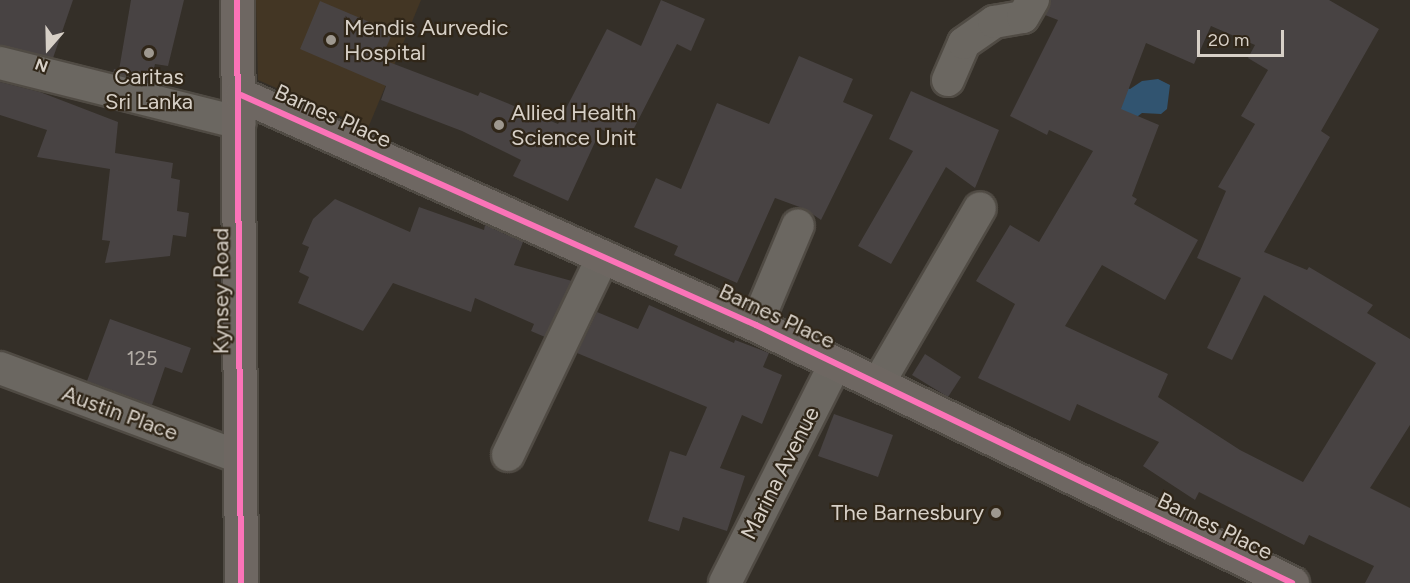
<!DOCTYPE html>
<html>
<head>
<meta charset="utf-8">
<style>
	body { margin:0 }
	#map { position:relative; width:1410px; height:583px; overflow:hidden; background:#342f28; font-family:Figtree,sans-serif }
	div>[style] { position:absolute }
	.built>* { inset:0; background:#433624 }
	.water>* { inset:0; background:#315470 }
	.building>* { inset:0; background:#484343 }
	.roads { filter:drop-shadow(2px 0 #504b44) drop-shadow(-2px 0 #504b44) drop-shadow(0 2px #504b44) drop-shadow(0 -2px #504b44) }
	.street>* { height:32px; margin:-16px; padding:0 16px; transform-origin:16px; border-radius:16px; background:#6b6761 }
	.secondary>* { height:33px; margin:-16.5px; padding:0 16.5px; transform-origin:16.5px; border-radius:16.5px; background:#6e6762 }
	.cycleway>* { height:6px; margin:-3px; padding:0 3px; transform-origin:3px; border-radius:3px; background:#fb73b8 }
	.dots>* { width:16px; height:16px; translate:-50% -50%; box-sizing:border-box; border:3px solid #302618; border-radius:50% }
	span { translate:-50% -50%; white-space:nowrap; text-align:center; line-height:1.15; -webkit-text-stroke:4.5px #302618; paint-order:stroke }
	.number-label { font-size:20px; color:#b3ada6 }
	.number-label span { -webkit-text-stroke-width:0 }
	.poi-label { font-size:22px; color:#d7d0c7 }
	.left { translate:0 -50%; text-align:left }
	.right { translate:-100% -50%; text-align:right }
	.street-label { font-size:22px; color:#d7d0c7 }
	.north { position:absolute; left:18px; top:18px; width:60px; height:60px; -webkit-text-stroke:4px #302618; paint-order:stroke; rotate:200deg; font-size:16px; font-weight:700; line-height:24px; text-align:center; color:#d7d0c7 }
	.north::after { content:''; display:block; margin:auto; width:21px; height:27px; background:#d7d0c7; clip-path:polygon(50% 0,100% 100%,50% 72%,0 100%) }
	.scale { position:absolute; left:1197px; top:30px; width:87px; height:27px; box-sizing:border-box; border:3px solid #d7d0c7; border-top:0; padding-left:8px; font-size:18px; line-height:21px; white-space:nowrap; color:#d7d0c7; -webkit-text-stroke:4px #302618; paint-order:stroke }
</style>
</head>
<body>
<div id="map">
	<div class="built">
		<div style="clip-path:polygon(256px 0,421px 0,368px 128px,258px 80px)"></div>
	</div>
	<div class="water">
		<div style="clip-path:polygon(1158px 79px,1170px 85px,1167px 109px,1161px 114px,1142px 113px,1130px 122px,1091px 92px,1102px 81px,1130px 89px,1142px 81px)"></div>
	</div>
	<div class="building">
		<div style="clip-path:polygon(0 0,73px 0,53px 58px,0 46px)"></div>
		<div style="clip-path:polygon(131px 0,184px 0,168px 66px,155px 64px,151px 82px,113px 73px,114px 69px,119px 70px)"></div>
		<div style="clip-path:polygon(661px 0,705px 19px,691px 51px,677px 44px,627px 142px,601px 129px,568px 201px,513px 176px,521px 160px,462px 131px,381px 100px,386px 86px,300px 49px,320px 1px,393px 32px,381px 59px,478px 96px,480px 92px,558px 124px,607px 29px,641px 46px)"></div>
		<div style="clip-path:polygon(evenodd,1051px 0,1329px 0,1379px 29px,1321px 131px,1330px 137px,1264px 252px,1307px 270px,1309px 267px,1373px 305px,1367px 313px,1410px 339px,1410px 425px,1370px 488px,1410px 508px,1410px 583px,1365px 583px,1374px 566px,1309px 535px,1304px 545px,1199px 492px,1195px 500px,1143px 466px,1159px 442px,1077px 404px,1070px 421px,978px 378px,1015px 304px,976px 281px,1010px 225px,1039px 242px,1093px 151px,1049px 130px,1047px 135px,1010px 116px,1058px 20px,1045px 15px,1051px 0,1211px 26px,1255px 45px,1248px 58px,1268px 70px,1241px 116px,1255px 124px,1218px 187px,1226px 191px,1197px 258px,1241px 278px,1207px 348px,1232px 360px,1264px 295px,1376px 363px,1303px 482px,1240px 450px,1158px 397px,1168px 374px,1065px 326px,1102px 265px,1165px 300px,1198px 240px,1134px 204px,1137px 199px,1132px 196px,1159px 125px,1121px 109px,1146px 43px,1194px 64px,1211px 26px)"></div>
		<div style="clip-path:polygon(799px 56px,853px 79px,843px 102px,873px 115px,821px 220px,805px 209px,775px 198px,737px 283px,674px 255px,678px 246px,634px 227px,656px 178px,681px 189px,717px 103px,769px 124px)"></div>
		<div style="clip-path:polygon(0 82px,40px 92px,118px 122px,115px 153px,173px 163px,171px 178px,180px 180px,177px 211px,189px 213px,186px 237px,173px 235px,170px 256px,105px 263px,110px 241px,102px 240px,110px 169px,37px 157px,47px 130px,0 115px)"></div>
		<div style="clip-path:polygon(911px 91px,999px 130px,975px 188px,946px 167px,891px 264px,858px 246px,913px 151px,889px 139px)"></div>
		<div style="clip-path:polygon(335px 199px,410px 232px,419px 207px,484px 230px,485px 225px,523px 242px,514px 265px,572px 281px,545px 337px,531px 331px,534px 324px,475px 298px,471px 312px,393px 283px,363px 331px,298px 303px,309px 277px,299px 272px,309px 247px,302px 244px,313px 219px)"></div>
		<div style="clip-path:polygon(649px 305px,734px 343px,735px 340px,769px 353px,763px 367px,782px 375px,762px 424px,742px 415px,720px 468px,745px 476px,727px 531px,683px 517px,679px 531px,648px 521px,670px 451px,686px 456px,707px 407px,577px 353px,597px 312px,638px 329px)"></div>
		<div style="clip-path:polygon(110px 319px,191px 348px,182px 373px,165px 367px,152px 405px,87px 381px)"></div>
		<div style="clip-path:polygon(925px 354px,961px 377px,948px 397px,912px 375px)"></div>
		<div style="clip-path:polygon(834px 414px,893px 435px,878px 477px,818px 456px)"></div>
	</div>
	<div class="roads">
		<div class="street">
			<div style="left:0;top:63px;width:247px;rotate:14deg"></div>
			<div style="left:948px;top:80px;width:40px;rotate:-66.6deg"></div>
			<div style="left:964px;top:43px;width:37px;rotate:-35deg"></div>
			<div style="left:994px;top:22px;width:29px;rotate:-10deg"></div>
			<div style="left:1023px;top:17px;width:20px;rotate:-60deg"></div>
			<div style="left:756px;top:325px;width:108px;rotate:-67.2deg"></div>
			<div style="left:0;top:368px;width:255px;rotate:20.4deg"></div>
			<div style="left:878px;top:384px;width:203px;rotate:-59.9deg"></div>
			<div style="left:508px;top:455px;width:220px;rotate:-64.4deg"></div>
			<div style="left:725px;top:583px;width:245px;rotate:-63.3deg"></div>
		</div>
		<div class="secondary">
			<div style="left:237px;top:0;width:583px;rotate:89.61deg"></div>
			<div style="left:241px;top:95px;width:564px;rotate:24.07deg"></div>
			<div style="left:756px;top:325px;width:595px;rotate:25.7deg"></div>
		</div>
	</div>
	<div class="cycleway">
		<div style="left:237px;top:0;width:583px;rotate:89.61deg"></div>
		<div style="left:241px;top:95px;width:564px;rotate:24.07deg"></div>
		<div style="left:756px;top:325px;width:595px;rotate:25.7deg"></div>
	</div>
	<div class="dots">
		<div style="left:331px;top:40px;background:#9e988f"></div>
		<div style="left:149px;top:53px;background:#9e988f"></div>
		<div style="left:499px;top:125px;background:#9e988f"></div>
		<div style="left:996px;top:513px;background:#9e988f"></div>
	</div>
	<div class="number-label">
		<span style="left:142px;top:358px">125</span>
	</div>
	<div class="poi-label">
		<span class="left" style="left:344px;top:40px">Mendis Aurvedic<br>Hospital</span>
		<span style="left:149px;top:89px">Caritas<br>Sri Lanka</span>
		<span class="left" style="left:511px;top:125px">Allied Health<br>Science Unit</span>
		<span class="right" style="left:984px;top:513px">The Barnesbury</span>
	</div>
	<div class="street-label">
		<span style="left:333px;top:116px;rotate:24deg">Barnes Place</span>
		<span style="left:221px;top:291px;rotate:-90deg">Kynsey Road</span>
		<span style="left:777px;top:316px;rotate:25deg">Barnes Place</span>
		<span style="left:120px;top:413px;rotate:20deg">Austin Place</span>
		<span style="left:780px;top:473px;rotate:-63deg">Marina Avenue</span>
		<span style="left:1215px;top:526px;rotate:26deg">Barnes Place</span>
	</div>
	<div class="north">N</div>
	<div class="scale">20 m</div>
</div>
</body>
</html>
